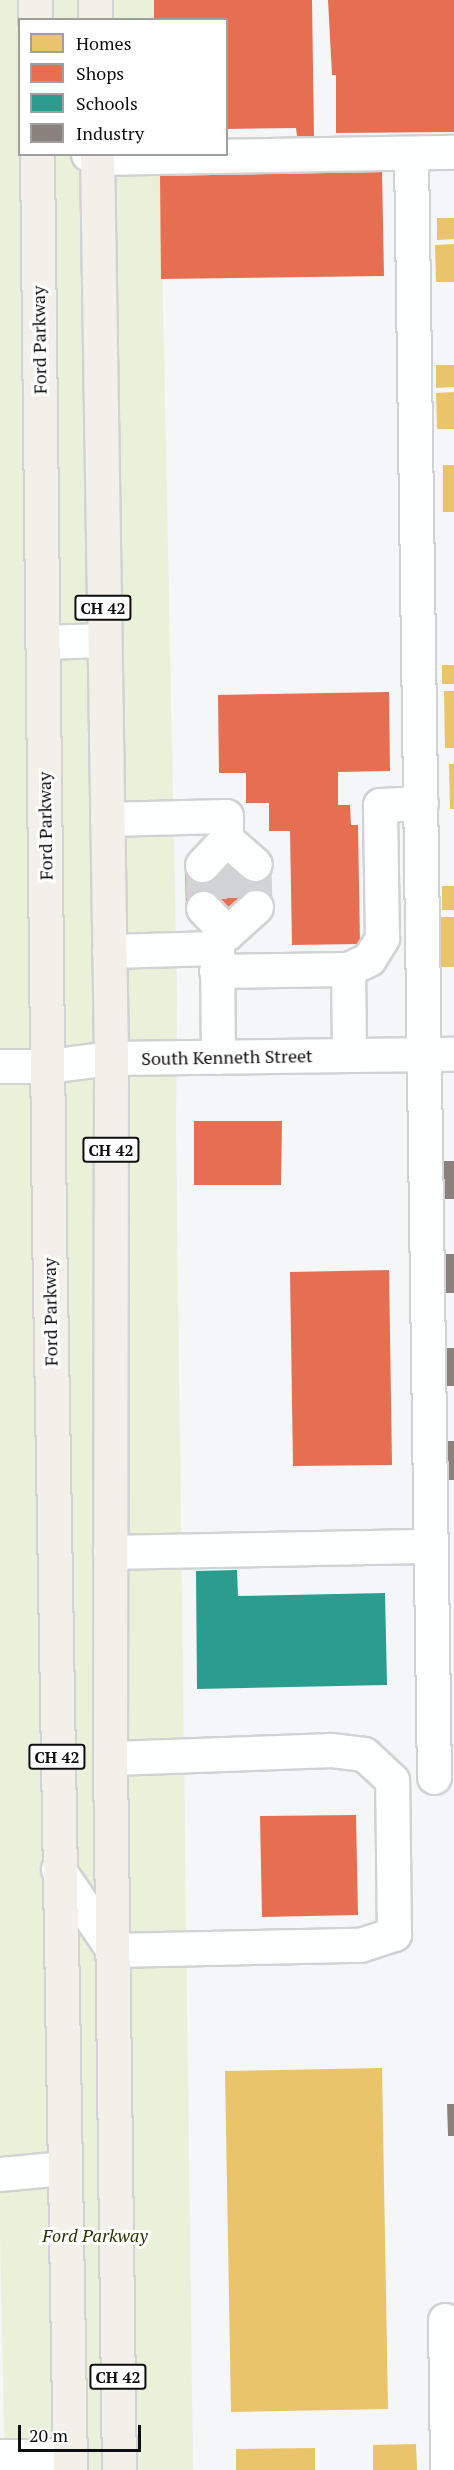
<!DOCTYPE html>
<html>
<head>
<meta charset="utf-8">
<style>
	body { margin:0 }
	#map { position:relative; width:454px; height:2470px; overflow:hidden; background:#f4f6f8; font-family:"PT Serif",serif }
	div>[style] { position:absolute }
	.green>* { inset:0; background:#eaf1d9 }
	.homes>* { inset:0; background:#e9c46a }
	.shops>* { inset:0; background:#e76f51 }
	.schools>* { inset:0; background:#2a9d8f }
	.industry>* { inset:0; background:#8a817c }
	.minor-tunnel>* { height:33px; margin-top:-16.5px; transform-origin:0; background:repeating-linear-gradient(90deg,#d2d3d5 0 33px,transparent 0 49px) }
	.roads { filter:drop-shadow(2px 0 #d1d2d3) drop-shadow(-2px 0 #d1d2d3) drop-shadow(0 2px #d1d2d3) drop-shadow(0 -2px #d1d2d3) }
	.minor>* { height:33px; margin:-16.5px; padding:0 16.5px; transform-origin:16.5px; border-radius:16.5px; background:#fdfefe }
	.major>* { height:33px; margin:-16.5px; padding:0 16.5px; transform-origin:16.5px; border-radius:16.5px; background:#f3f0ea }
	span { translate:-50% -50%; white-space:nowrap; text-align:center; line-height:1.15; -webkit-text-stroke:6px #fff; paint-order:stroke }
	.shield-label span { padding:2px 4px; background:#fff; border:2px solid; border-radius:4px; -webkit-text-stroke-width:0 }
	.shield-label { font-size:16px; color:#0e0f10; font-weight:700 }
	.street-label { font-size:18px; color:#0e0f10 }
	.park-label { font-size:18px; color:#2b3501; font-style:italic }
	.legend { position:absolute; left:18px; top:18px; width:210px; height:138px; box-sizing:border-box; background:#fff; border:2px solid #9f9f9f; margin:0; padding:8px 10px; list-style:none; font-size:18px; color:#0e0f10 }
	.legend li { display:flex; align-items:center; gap:12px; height:30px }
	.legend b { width:30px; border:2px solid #9f9f9f }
	.scale { position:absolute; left:18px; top:2425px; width:123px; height:27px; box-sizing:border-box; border:3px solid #0e0f10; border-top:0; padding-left:8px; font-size:18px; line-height:21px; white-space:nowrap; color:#0e0f10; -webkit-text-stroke:4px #fff; paint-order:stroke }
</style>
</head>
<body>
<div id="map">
	<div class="green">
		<div style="clip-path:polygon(0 0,157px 0,158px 19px,20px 20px,20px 154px,160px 155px,177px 994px,176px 1130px,193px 2470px,5px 2470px,0 2237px)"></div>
	</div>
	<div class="homes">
		<div style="clip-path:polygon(437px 218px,454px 218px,454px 239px,437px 240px)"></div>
		<div style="clip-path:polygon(454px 244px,454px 282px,436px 282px,435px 245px)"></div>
		<div style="clip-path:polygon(436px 365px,454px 365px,454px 387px,436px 388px)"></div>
		<div style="clip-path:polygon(454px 392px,454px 429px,437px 429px,436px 393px)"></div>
		<div style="clip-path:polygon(443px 465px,454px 465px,454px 512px,443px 512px)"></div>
		<div style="clip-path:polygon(442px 665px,454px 665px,454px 684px,442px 684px)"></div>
		<div style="clip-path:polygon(444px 691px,454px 691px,454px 748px,445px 748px)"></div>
		<div style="clip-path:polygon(449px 764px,454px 764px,454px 809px,450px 809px)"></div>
		<div style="clip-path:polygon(442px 886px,454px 886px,454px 910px,442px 910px)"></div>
		<div style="clip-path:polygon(438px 917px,454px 917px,454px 967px,439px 967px)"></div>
		<div style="clip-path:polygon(382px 2068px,388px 2409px,231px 2412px,225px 2071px)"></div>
		<div style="clip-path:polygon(416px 2444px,417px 2470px,373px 2470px,373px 2445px)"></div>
		<div style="clip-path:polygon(315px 2448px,315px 2470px,236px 2470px,236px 2449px)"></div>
	</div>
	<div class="shops">
		<div style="clip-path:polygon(154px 0,312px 0,314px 136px,297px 136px,296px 128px,226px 129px,226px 20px,154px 20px)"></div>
		<div style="clip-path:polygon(328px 0,454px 0,454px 132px,336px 133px,336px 75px,332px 75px)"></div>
		<div style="clip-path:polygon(382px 171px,384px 276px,161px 279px,160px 174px)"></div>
		<div style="clip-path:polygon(389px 692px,390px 771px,338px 772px,338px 805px,350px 805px,351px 825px,358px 825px,360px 944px,292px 945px,290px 831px,269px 831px,269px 803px,246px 803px,246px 773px,219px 773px,218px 695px)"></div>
		<div style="clip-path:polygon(269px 864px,270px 907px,186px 909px,185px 866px)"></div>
		<div style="clip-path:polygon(194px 1121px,282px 1121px,281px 1185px,194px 1185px)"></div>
		<div style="clip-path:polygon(389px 1270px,392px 1465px,293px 1466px,290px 1272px)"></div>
		<div style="clip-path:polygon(356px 1815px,358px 1915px,262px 1917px,260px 1816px)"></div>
	</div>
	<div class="schools">
		<div style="clip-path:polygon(237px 1570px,238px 1596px,385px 1593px,387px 1685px,197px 1689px,196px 1571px)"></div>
	</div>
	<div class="industry">
		<div style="clip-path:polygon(442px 1161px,454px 1161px,454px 1199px,443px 1199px)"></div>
		<div style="clip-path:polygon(443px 1254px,454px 1254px,454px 1293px,444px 1293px)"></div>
		<div style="clip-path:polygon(446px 1348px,454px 1348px,454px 1386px,446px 1386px)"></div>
		<div style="clip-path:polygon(447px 1441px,454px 1441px,454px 1480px,448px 1480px)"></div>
		<div style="clip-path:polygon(447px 2104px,454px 2104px,454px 2136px,448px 2136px)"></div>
	</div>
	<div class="minor-tunnel">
		<div style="left:255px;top:864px;width:43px;rotate:88.7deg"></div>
		<div style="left:202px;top:865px;width:43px;rotate:88.7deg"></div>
		<div style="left:226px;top:865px;width:43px;rotate:87.3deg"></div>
	</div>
	<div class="roads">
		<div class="minor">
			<div style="left:411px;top:153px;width:1624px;rotate:89.19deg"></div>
			<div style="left:88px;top:154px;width:10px;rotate:24deg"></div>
			<div style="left:97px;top:158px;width:357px;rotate:-1deg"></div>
			<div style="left:42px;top:642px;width:62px;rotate:-1.8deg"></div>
			<div style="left:107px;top:819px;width:119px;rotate:-1.4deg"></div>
			<div style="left:226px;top:816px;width:23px;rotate:90deg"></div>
			<div style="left:226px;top:839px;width:38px;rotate:41deg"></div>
			<div style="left:202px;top:865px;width:35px;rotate:-47deg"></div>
			<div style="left:203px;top:908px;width:35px;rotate:46deg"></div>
			<div style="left:227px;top:933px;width:39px;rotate:-42deg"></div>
			<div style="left:109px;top:951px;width:108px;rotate:-1.6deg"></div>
			<div style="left:217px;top:948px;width:109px;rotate:89.5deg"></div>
			<div style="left:348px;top:969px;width:23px;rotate:-25deg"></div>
			<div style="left:369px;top:959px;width:25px;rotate:-58deg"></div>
			<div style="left:382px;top:938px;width:133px;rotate:-90.9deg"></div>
			<div style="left:380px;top:805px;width:41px;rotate:-2.8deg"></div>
			<div style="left:216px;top:971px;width:132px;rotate:-0.9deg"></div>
			<div style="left:348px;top:969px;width:86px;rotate:89.3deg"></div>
			<div style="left:0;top:1066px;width:48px"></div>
			<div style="left:48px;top:1066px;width:64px;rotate:-7.2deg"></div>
			<div style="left:111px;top:1058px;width:343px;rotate:-0.7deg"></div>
			<div style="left:110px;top:1552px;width:321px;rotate:-1.1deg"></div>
			<div style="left:58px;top:1869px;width:98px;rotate:55.8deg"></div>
			<div style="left:113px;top:1950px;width:247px;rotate:-1.2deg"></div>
			<div style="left:360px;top:1945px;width:36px;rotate:-18deg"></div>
			<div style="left:394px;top:1934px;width:154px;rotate:-90.7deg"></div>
			<div style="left:392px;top:1780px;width:38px;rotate:-137deg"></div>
			<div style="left:364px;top:1754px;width:34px;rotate:-173deg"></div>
			<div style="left:330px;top:1750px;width:220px;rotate:177.9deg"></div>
			<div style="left:0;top:2174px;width:63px;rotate:-5.4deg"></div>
			<div style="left:445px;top:2320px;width:150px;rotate:89.2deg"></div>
			<div style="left:0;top:2456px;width:69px;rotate:-0.8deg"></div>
		</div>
		<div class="major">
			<div style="left:35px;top:0;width:20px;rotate:90deg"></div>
			<div style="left:95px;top:0;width:20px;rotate:90deg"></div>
			<div style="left:37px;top:154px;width:1073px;rotate:89.36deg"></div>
			<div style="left:49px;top:1227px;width:1243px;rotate:89.03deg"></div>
			<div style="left:97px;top:154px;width:904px;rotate:89.11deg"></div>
			<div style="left:111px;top:1058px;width:700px;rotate:90.08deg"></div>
			<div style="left:110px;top:1758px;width:712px;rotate:89.28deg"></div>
		</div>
	</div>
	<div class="shield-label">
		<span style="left:103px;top:608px">CH 42</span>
		<span style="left:111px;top:1150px">CH 42</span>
		<span style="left:57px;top:1757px">CH 42</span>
		<span style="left:118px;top:2377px">CH 42</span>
	</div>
	<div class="street-label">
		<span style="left:39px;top:340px;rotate:-91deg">Ford Parkway</span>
		<span style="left:45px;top:826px;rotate:-91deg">Ford Parkway</span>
		<span style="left:227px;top:1057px;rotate:-1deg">South Kenneth Street</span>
		<span style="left:50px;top:1312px;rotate:-91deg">Ford Parkway</span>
	</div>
	<div class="park-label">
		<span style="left:95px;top:2235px">Ford Parkway</span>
	</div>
	<ul class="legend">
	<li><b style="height:16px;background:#e9c46a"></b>Homes</li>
	<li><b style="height:16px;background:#e76f51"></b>Shops</li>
	<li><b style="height:16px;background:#2a9d8f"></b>Schools</li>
	<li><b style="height:16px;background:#8a817c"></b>Industry</li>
	</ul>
	<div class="scale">20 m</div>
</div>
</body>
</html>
